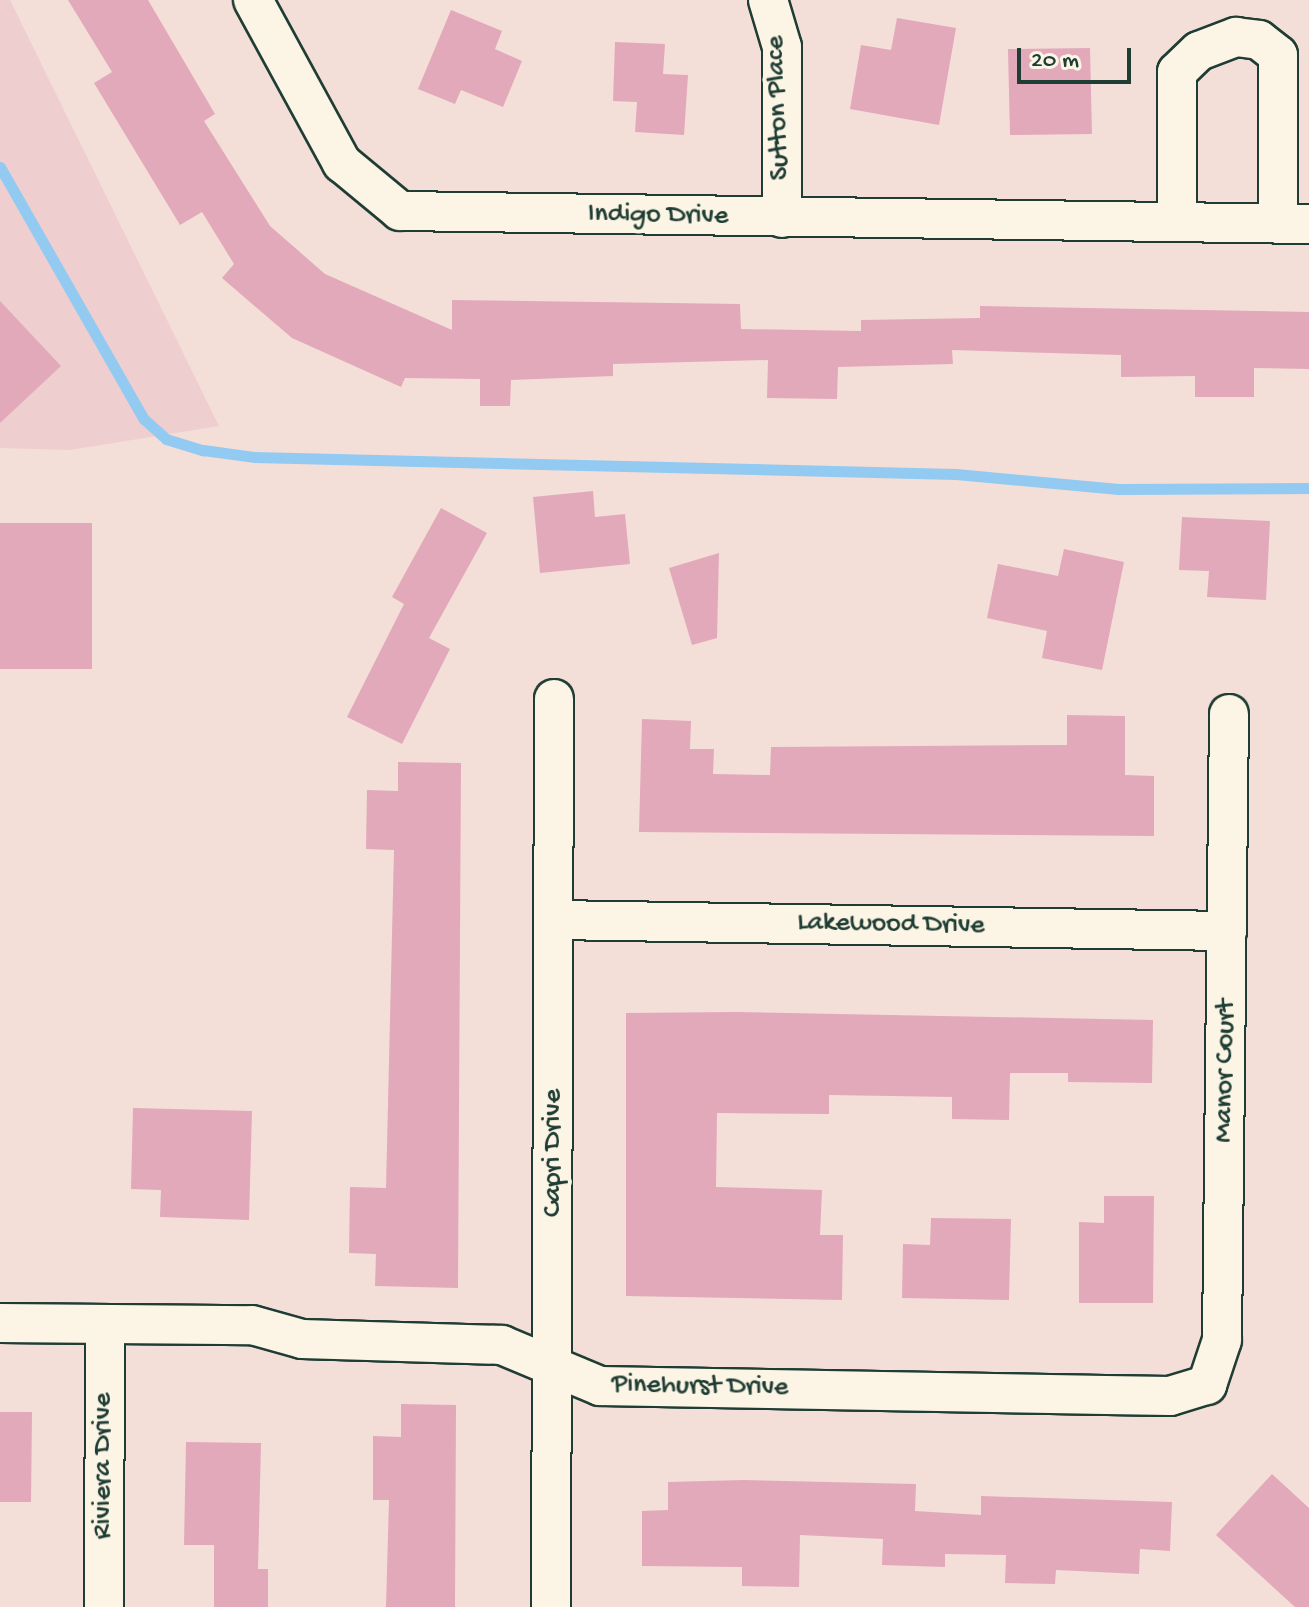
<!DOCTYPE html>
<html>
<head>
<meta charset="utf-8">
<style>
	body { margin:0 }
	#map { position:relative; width:1309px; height:1607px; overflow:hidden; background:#f4ded8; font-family:"Gochi Hand",sans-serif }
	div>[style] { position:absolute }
	.built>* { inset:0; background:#efcecf }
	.stream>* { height:11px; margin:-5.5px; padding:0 5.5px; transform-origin:5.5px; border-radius:5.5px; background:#92caf1 }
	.building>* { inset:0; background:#e2a9ba }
	.roads { filter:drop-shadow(2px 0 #1f3d34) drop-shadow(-2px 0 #1f3d34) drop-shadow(0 2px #1f3d34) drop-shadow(0 -2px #1f3d34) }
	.street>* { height:38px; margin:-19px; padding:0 19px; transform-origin:19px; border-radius:19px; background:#fcf5e5 }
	span { translate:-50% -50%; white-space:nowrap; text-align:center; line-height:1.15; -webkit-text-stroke:8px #fcf5e5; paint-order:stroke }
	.street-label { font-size:28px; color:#1f3d34 }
	.scale { position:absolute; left:1017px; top:48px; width:114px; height:36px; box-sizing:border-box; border:4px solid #1f3d34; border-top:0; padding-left:10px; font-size:24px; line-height:28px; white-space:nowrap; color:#1f3d34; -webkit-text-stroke:6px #fcf5e5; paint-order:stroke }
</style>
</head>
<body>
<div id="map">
	<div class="built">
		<div style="clip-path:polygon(0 0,10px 0,219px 426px,70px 450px,0 448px)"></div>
	</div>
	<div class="stream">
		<div style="left:0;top:167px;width:290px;rotate:60.3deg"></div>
		<div style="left:144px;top:419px;width:30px;rotate:42deg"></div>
		<div style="left:166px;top:439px;width:39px;rotate:17deg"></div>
		<div style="left:203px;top:450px;width:51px;rotate:7.8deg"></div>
		<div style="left:254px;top:457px;width:702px;rotate:1.39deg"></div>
		<div style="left:956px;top:474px;width:163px;rotate:5.3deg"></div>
		<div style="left:1118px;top:489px;width:191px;rotate:-0.3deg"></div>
	</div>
	<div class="building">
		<div style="clip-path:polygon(68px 0,148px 0,215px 114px,204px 121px,270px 226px,325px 274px,452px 330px,452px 300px,740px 304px,741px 329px,861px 331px,861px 320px,980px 318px,980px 306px,1309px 312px,1309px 369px,1254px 368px,1254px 397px,1195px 397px,1195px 376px,1121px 377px,1121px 355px,952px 350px,953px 364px,838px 367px,837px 399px,767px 398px,768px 360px,613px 364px,613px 376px,511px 380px,510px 406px,480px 406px,480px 379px,405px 378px,401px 387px,292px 338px,222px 278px,234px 264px,202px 212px,180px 225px,94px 83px,112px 72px)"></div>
		<div style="clip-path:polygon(451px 10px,502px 31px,495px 49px,522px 61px,503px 107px,461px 90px,455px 104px,418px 89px)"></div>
		<div style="clip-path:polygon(897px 18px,956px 28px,939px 125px,850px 109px,861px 45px,891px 50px)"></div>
		<div style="clip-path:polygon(615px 42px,665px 44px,663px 74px,688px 75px,684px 135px,635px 132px,637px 102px,613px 101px)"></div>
		<div style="clip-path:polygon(1090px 48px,1092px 134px,1010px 135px,1008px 49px)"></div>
		<div style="clip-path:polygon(0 301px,61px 366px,0 423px)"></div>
		<div style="clip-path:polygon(593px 491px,595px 517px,625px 514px,630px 564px,540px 573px,533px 497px)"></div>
		<div style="clip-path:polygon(441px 508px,487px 533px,429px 638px,450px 649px,402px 744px,347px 717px,404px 604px,392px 597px)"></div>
		<div style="clip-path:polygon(1182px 517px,1270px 521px,1266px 600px,1207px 597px,1209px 571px,1179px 570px)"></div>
		<div style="clip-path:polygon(0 523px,92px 523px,92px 669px,0 669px)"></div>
		<div style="clip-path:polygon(1064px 549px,1124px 562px,1102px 670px,1042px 658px,1047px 631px,987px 618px,998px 564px,1058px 576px)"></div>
		<div style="clip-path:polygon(719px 553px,717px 638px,692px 645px,669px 568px)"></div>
		<div style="clip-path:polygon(1067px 715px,1125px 716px,1125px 775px,1154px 776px,1154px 836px,639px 832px,642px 719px,691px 721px,690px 749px,714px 749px,713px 774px,770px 775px,771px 747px,1067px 745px)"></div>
		<div style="clip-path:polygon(398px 762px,461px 763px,458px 1288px,375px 1286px,376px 1254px,349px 1253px,350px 1187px,386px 1188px,394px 850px,366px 849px,367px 790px,398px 791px)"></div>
		<div style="clip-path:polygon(737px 1012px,1153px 1020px,1152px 1083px,1068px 1082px,1068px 1073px,1010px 1073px,1009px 1120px,952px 1119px,952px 1097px,829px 1095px,829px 1114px,717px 1113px,716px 1187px,822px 1190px,820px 1235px,843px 1235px,842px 1300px,626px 1296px,626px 1013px)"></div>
		<div style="clip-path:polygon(133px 1108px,252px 1111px,249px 1220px,160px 1217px,161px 1190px,131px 1189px)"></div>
		<div style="clip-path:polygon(1104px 1196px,1154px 1196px,1153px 1303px,1079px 1303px,1079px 1222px,1104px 1223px)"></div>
		<div style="clip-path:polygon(931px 1218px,1011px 1219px,1009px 1300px,902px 1298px,903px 1244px,930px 1245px)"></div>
		<div style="clip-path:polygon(401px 1404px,456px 1405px,455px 1607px,386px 1607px,389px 1500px,373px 1500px,373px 1436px,401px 1437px)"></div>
		<div style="clip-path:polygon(0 1412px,32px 1412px,31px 1502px,0 1502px)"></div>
		<div style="clip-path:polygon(186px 1442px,261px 1443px,258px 1569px,268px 1569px,268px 1607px,214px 1607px,214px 1545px,184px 1545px)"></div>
		<div style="clip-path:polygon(1272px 1474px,1309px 1508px,1309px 1607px,1295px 1607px,1216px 1535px)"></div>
		<div style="clip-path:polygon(744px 1480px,916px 1484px,915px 1511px,981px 1515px,981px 1496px,1172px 1502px,1170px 1551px,1140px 1549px,1139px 1574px,1056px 1570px,1055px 1584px,1005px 1583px,1006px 1555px,945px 1554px,945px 1567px,882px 1565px,883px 1539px,800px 1535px,799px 1587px,742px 1586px,742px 1567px,642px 1566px,642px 1511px,668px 1510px,668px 1482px)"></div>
	</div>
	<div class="roads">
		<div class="street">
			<div style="left:253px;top:0;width:186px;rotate:61.4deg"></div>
			<div style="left:342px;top:163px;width:75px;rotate:39.6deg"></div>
			<div style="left:400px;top:211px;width:909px;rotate:0.82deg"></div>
			<div style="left:768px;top:0;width:49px;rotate:73.4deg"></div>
			<div style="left:782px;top:47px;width:171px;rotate:90deg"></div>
			<div style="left:1177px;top:222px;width:150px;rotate:-90deg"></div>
			<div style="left:1177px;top:72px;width:30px;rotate:-44deg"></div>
			<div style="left:1199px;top:51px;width:40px;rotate:-21deg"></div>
			<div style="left:1236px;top:37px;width:23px;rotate:7deg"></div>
			<div style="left:1259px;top:40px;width:24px;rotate:38deg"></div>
			<div style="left:1278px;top:55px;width:169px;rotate:90deg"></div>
			<div style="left:555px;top:920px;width:672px;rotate:0.94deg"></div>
			<div style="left:0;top:1323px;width:252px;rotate:0.5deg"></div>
			<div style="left:252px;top:1325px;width:52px;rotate:15.6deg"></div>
			<div style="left:302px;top:1339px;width:200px;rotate:1.7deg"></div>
			<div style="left:502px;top:1345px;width:106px;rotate:22.7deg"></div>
			<div style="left:600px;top:1386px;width:570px;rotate:1.01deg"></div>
			<div style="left:1170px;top:1396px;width:39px;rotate:-17deg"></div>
			<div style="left:1207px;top:1385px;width:47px;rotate:-71.6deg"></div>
			<div style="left:1222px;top:1340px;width:626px;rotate:-89.36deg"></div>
			<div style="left:104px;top:1607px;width:282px;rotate:-89.8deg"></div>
			<div style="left:551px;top:1607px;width:908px;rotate:-89.81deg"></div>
		</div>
	</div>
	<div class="street-label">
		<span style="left:779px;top:108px;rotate:-92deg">Sutton Place</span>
		<span style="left:658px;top:216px;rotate:1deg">Indigo Drive</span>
		<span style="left:891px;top:925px;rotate:1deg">Lakewood Drive</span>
		<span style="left:1226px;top:1071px;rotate:-89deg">Manor Court</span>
		<span style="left:554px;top:1153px;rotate:-90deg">Capri Drive</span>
		<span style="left:700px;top:1387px;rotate:1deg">Pinehurst Drive</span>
		<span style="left:104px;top:1466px;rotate:-90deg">Riviera Drive</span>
	</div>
	<div class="scale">20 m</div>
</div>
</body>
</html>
